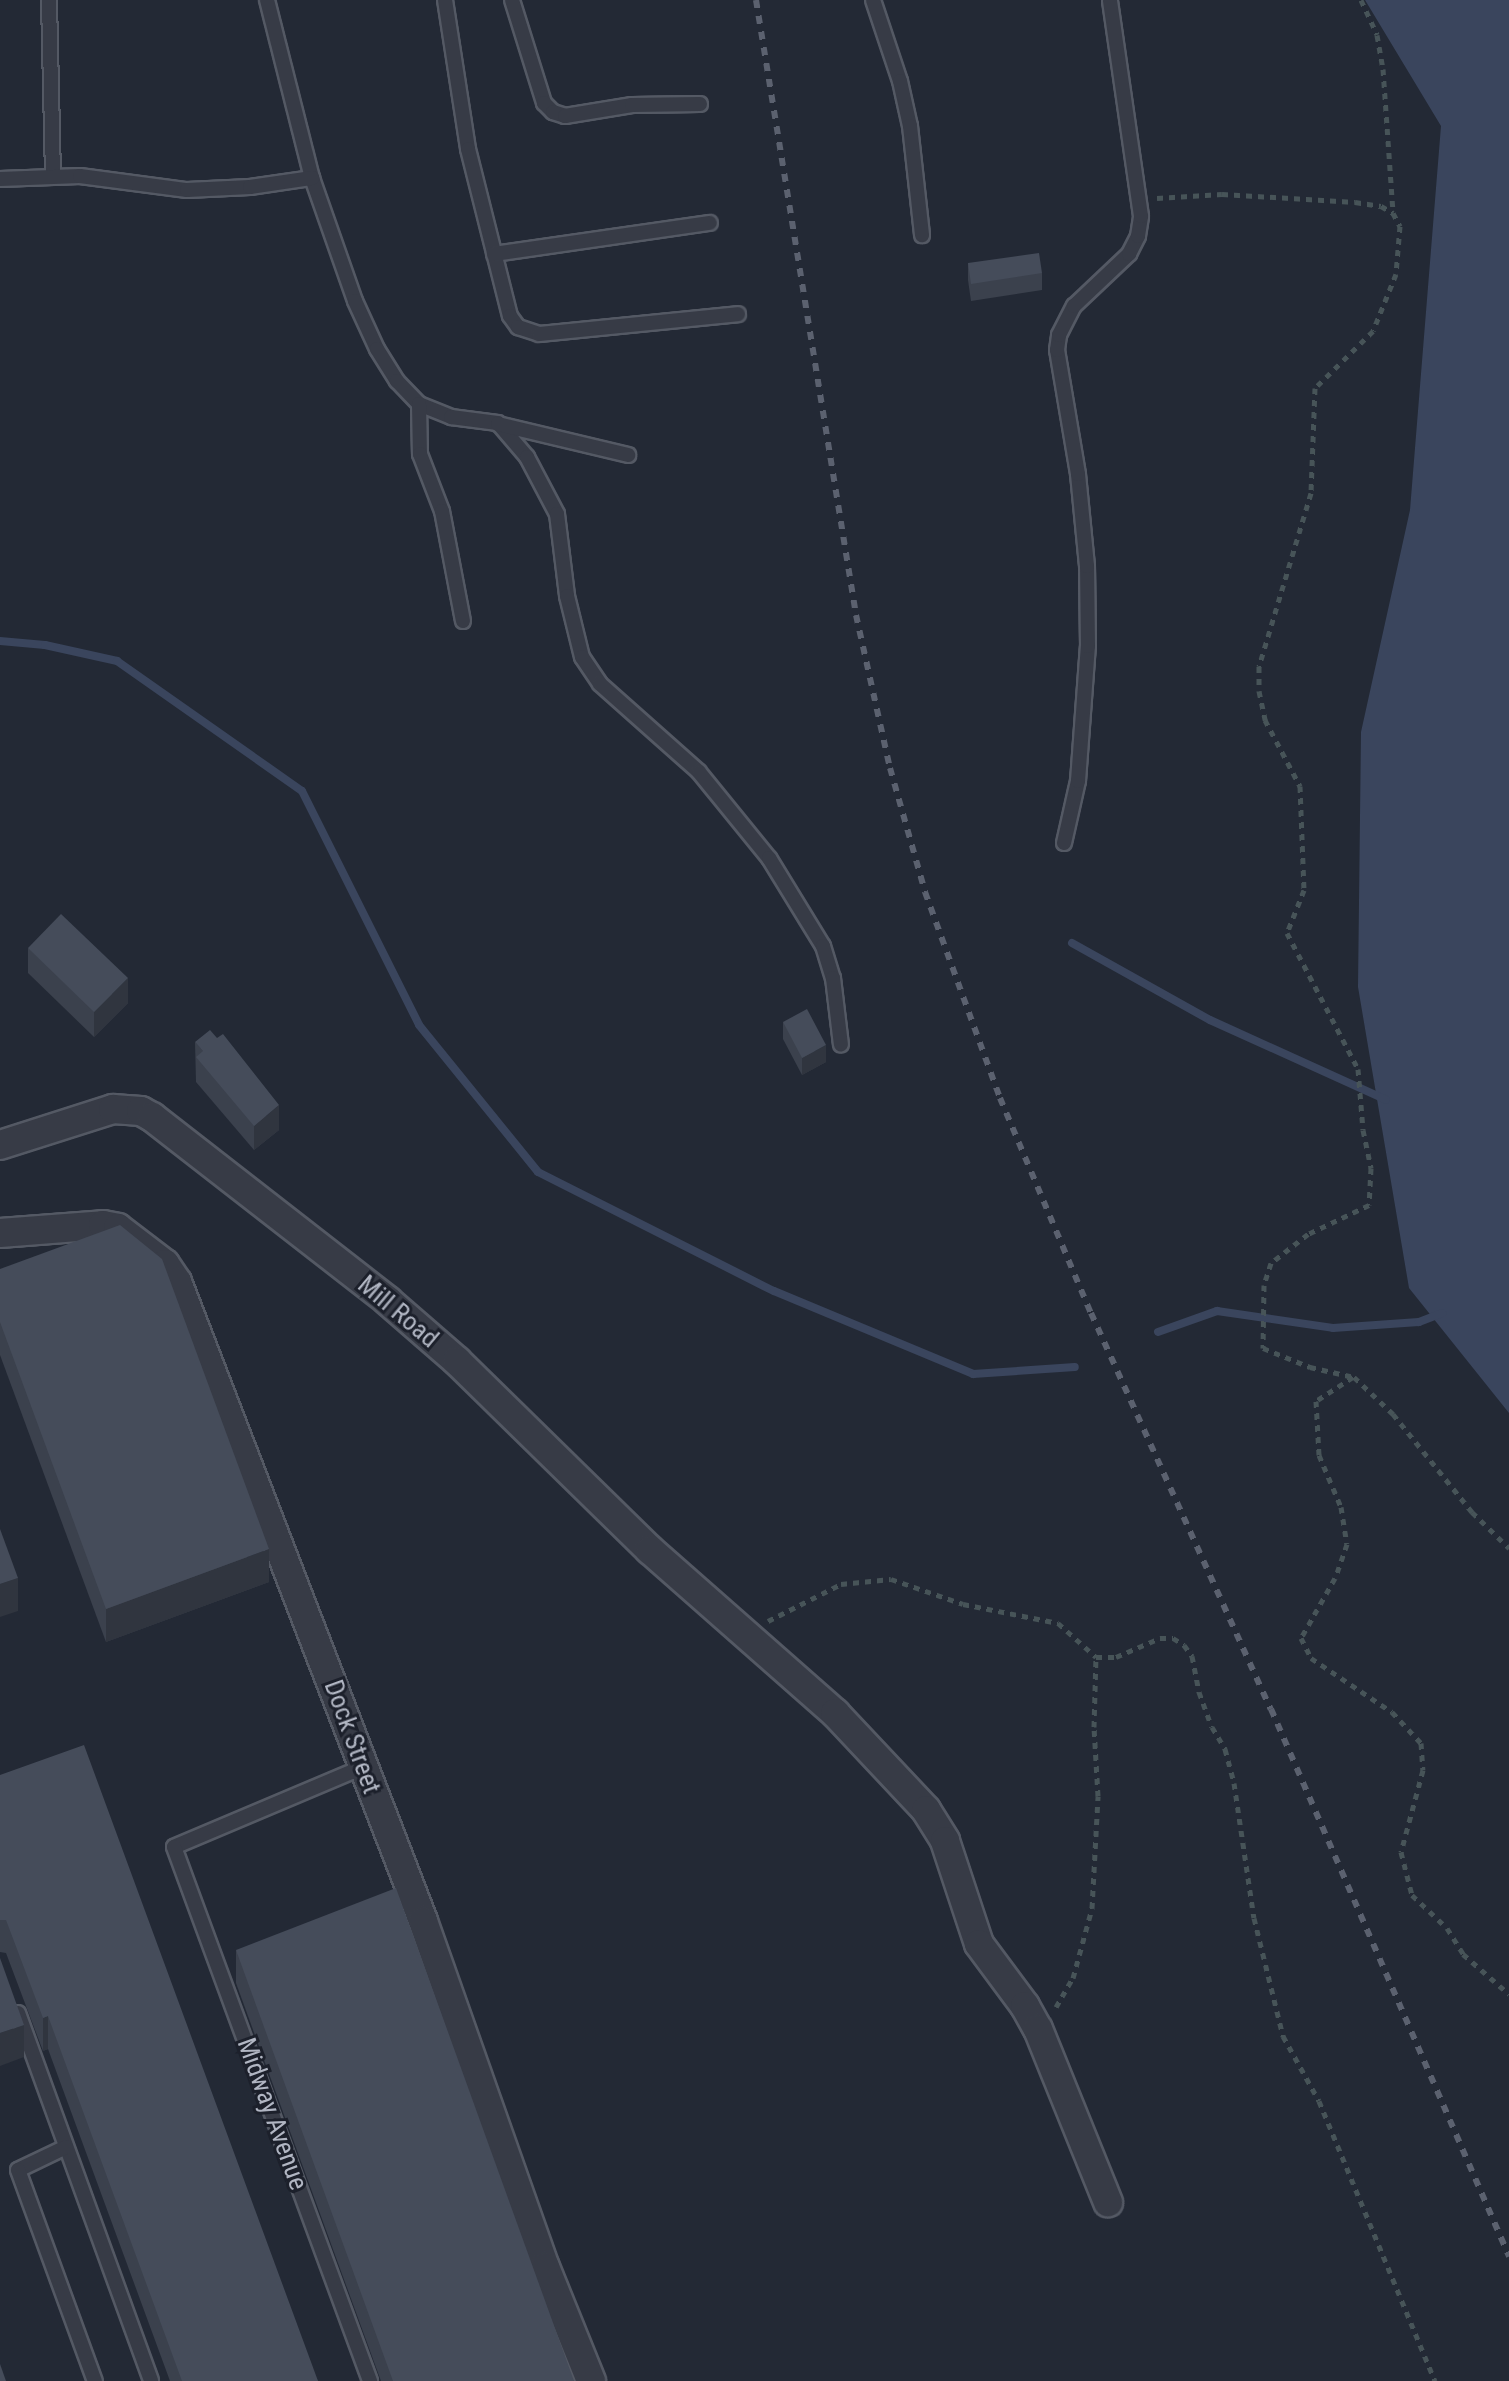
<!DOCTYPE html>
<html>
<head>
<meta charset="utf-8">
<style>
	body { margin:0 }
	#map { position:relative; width:1509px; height:2381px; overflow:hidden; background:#232935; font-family:"Roboto Condensed",sans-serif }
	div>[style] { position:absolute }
	.water>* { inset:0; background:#3a455d }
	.stream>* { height:8px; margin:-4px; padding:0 4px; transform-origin:4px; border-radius:4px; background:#3a455d }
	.path>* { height:5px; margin-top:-2.5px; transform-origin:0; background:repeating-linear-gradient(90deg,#475458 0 6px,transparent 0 12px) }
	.roads { filter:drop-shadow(2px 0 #545964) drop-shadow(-2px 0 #545964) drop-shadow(0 2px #545964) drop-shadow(0 -2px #545964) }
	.lane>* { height:14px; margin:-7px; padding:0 7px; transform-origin:7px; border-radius:7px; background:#373b46 }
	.street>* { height:28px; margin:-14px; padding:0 14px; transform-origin:14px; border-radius:14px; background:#373b46 }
	.rail>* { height:6px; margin-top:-3px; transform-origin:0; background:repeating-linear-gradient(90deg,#5b616f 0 8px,transparent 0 16px) }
	.wall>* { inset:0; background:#3b414d }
	.shaded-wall>* { inset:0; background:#30353f }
	.building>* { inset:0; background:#454c5a }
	span { translate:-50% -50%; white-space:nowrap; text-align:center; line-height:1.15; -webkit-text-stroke:6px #1c202b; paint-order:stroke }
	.street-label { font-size:26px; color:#b1b6c3 }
</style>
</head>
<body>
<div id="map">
	<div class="water">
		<div style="clip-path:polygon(1365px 0,1509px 0,1509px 1413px,1409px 1288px,1358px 987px,1361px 732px,1410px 510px,1441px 126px)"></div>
	</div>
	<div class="stream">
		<div style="left:0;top:641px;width:45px;rotate:5.1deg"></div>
		<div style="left:45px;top:645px;width:74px;rotate:12.5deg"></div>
		<div style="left:117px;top:661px;width:226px;rotate:35.1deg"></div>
		<div style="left:302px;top:791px;width:262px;rotate:63.4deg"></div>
		<div style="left:419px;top:1025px;width:189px;rotate:51deg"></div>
		<div style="left:538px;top:1172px;width:264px;rotate:26.8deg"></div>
		<div style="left:774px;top:1291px;width:216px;rotate:22.6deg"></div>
		<div style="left:973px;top:1374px;width:102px;rotate:-3.9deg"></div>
		<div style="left:1072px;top:943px;width:158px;rotate:29.2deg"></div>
		<div style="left:1210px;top:1020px;width:193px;rotate:24.4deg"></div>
		<div style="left:1158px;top:1332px;width:63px;rotate:-19.6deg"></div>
		<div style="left:1217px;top:1311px;width:117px;rotate:8.3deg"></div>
		<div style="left:1333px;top:1328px;width:86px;rotate:-4deg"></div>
		<div style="left:1419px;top:1322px;width:25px;rotate:-21deg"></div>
	</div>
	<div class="path">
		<div style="left:1361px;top:0;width:38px;rotate:65deg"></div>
		<div style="left:1377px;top:35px;width:35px;rotate:80deg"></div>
		<div style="left:1383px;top:69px;width:143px;rotate:86deg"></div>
		<div style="left:1157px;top:198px;width:65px;rotate:-3.5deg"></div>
		<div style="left:1222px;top:194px;width:133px;rotate:3.4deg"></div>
		<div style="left:1355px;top:202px;width:26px;rotate:9deg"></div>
		<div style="left:1381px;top:206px;width:14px;rotate:30deg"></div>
		<div style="left:1393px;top:213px;width:15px;rotate:62deg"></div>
		<div style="left:1400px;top:226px;width:48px;rotate:94.8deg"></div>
		<div style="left:1396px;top:274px;width:61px;rotate:112deg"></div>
		<div style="left:1373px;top:331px;width:81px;rotate:135.5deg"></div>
		<div style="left:1315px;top:388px;width:105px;rotate:92.2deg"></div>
		<div style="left:1311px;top:493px;width:181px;rotate:106.7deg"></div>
		<div style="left:1259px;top:666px;width:25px;rotate:90deg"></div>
		<div style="left:1259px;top:691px;width:30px;rotate:78deg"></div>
		<div style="left:1265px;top:720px;width:75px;rotate:62.1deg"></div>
		<div style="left:1300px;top:786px;width:104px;rotate:87.8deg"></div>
		<div style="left:1304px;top:890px;width:46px;rotate:111.6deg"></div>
		<div style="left:1287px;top:933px;width:153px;rotate:62.4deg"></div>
		<div style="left:1358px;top:1069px;width:61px;rotate:85.3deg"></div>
		<div style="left:1363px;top:1130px;width:39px;rotate:78deg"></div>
		<div style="left:1371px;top:1168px;width:37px;rotate:93deg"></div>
		<div style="left:1369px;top:1205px;width:68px;rotate:154.6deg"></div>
		<div style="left:1308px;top:1234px;width:47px;rotate:141.9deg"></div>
		<div style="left:1271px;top:1263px;width:23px;rotate:108deg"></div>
		<div style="left:1264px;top:1285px;width:63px;rotate:90.9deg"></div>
		<div style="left:1263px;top:1348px;width:51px;rotate:22deg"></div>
		<div style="left:1310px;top:1367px;width:45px;rotate:12.8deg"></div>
		<div style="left:1354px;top:1377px;width:54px;rotate:43.5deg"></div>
		<div style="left:1393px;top:1414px;width:126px;rotate:51.1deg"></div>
		<div style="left:1472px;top:1512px;width:52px;rotate:44.2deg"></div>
		<div style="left:1353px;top:1377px;width:44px;rotate:147deg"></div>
		<div style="left:1316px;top:1401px;width:54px;rotate:86.8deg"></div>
		<div style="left:1319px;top:1455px;width:56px;rotate:67.1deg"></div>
		<div style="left:1341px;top:1507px;width:37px;rotate:81deg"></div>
		<div style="left:1347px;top:1544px;width:36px;rotate:109deg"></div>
		<div style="left:1335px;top:1578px;width:69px;rotate:119.5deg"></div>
		<div style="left:1301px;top:1638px;width:22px;rotate:63deg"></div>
		<div style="left:1311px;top:1658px;width:97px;rotate:33.7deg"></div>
		<div style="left:1392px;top:1712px;width:42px;rotate:46.9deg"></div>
		<div style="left:1421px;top:1743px;width:27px;rotate:86deg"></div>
		<div style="left:1423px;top:1770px;width:85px;rotate:105deg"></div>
		<div style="left:1401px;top:1852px;width:44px;rotate:75.7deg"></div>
		<div style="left:1412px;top:1895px;width:48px;rotate:43.3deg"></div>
		<div style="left:1447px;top:1928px;width:31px;rotate:58deg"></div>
		<div style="left:1463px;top:1954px;width:61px;rotate:41deg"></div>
		<div style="left:768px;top:1621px;width:82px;rotate:-26.9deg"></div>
		<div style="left:841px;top:1584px;width:50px;rotate:-5.7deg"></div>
		<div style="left:891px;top:1579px;width:76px;rotate:19.1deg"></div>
		<div style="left:963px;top:1604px;width:97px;rotate:11.3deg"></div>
		<div style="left:1058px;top:1623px;width:51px;rotate:41.8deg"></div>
		<div style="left:1096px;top:1657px;width:20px"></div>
		<div style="left:1116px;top:1657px;width:48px;rotate:-23.4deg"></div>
		<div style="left:1160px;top:1638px;width:13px"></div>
		<div style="left:1173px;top:1638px;width:13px;rotate:32deg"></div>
		<div style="left:1184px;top:1645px;width:14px;rotate:54deg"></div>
		<div style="left:1192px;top:1656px;width:37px;rotate:79deg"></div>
		<div style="left:1199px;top:1692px;width:37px;rotate:70deg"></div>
		<div style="left:1212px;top:1727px;width:26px;rotate:59deg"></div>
		<div style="left:1225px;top:1749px;width:35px;rotate:75deg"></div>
		<div style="left:1234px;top:1783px;width:136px;rotate:81.6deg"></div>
		<div style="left:1254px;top:1918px;width:122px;rotate:76.2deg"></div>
		<div style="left:1283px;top:2036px;width:74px;rotate:61deg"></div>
		<div style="left:1319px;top:2101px;width:303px;rotate:67.5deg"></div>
		<div style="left:1056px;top:2007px;width:34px;rotate:-60deg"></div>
		<div style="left:1073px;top:1978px;width:73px;rotate:-74.8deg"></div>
		<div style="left:1092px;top:1908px;width:112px;rotate:-86.9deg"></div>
		<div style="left:1098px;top:1796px;width:69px;rotate:-93.3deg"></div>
		<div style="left:1094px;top:1727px;width:70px;rotate:-88.4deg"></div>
	</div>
	<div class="roads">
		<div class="lane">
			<div style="left:49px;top:0;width:175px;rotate:88.7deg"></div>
			<div style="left:267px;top:0;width:184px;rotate:75.8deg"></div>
			<div style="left:312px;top:178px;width:130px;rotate:70.7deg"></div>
			<div style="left:355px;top:301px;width:53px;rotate:65.4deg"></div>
			<div style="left:377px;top:349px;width:38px;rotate:58deg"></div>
			<div style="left:397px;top:381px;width:32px;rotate:46deg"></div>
			<div style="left:419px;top:404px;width:35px;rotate:22deg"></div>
			<div style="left:451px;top:417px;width:47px;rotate:7.3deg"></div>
			<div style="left:498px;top:423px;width:45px;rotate:49.5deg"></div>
			<div style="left:527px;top:457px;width:64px;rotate:62.2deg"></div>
			<div style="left:557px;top:514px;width:83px;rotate:83deg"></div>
			<div style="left:567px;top:596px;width:63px;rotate:76.2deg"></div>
			<div style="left:582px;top:657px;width:32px;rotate:56deg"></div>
			<div style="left:600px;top:684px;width:132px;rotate:41.6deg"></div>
			<div style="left:699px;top:772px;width:111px;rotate:50.9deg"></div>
			<div style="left:769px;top:858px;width:103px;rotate:58.5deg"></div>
			<div style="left:823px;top:946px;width:34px;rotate:73deg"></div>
			<div style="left:833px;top:978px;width:67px;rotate:83.2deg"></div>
			<div style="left:445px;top:0;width:151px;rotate:81.2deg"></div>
			<div style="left:468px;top:149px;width:172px;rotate:75.9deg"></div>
			<div style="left:510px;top:316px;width:14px;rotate:54deg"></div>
			<div style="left:518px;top:327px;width:22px;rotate:18deg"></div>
			<div style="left:539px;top:334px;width:200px;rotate:-5.7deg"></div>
			<div style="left:512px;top:0;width:108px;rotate:72.7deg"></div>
			<div style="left:544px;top:103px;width:13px;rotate:45deg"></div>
			<div style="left:553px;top:112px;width:13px;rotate:18deg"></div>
			<div style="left:565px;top:116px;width:68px;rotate:-9.3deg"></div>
			<div style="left:632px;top:105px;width:68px;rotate:-0.8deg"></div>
			<div style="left:873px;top:0;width:85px;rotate:71.6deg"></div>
			<div style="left:900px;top:81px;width:46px;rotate:77.5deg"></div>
			<div style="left:910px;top:126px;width:110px;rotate:83.7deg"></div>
			<div style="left:0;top:179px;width:80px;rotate:-2.1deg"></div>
			<div style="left:80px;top:176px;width:108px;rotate:7.5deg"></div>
			<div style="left:187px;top:190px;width:63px;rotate:-2.7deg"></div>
			<div style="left:250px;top:187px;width:63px;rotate:-8.3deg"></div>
			<div style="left:494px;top:254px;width:218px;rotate:-8.2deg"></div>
			<div style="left:419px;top:404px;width:50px;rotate:88.9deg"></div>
			<div style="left:420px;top:454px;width:61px;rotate:68.9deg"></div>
			<div style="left:442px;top:511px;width:112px;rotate:79.2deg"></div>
			<div style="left:498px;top:424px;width:134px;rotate:13.4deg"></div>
			<div style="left:1064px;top:843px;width:64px;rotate:-77.3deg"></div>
			<div style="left:1078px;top:781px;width:135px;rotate:-85.8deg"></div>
			<div style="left:1088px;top:646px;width:80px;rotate:-90.7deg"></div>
			<div style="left:1087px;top:566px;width:92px;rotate:-95.6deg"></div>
			<div style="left:1078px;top:474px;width:126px;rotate:-99.6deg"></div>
			<div style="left:1057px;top:350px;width:15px;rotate:-82deg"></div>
			<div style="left:1059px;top:335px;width:33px;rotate:-63deg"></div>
			<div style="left:1074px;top:306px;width:76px;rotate:-43.4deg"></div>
			<div style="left:1129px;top:254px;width:20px;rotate:-63deg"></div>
			<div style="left:1138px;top:236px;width:20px;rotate:-81deg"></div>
			<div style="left:1141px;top:216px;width:218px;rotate:-98.2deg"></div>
			<div style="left:363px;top:1767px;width:205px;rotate:157.1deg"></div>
			<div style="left:174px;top:1847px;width:569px;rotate:69.84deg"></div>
			<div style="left:18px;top:2013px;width:391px;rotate:70.1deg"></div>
			<div style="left:66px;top:2147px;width:53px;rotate:154.4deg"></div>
			<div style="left:18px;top:2170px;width:225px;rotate:70deg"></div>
		</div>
		<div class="street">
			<div style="left:0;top:1145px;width:119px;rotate:-17.7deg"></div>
			<div style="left:113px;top:1109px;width:28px;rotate:4deg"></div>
			<div style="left:141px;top:1111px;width:13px;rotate:29deg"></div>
			<div style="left:152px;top:1117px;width:299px;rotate:37.9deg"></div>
			<div style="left:388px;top:1301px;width:91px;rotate:41deg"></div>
			<div style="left:457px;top:1361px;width:270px;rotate:44.4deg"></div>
			<div style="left:650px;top:1550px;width:247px;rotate:41.4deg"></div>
			<div style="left:835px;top:1713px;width:133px;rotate:46.8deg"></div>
			<div style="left:926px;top:1810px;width:36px;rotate:58deg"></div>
			<div style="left:945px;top:1841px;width:108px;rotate:71.7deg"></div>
			<div style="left:979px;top:1944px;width:77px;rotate:53.4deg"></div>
			<div style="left:1025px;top:2006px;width:26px;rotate:61deg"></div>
			<div style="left:1038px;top:2029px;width:187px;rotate:68deg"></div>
			<div style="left:0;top:1233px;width:103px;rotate:-4.4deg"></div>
			<div style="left:103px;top:1225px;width:15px;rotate:11deg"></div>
			<div style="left:118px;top:1228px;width:59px;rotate:37.5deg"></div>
			<div style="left:165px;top:1264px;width:22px;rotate:56deg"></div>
			<div style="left:177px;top:1282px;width:685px;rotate:68.94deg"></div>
			<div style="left:423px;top:1921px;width:367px;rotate:70.6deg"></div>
			<div style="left:545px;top:2267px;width:123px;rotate:68deg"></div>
		</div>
	</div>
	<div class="rail">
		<div style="left:756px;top:0;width:623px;rotate:80.76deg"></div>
		<div style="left:856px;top:615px;width:157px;rotate:77.5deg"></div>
		<div style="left:890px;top:768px;width:129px;rotate:74.2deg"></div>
		<div style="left:925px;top:892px;width:219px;rotate:70deg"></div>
		<div style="left:1000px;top:1098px;width:233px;rotate:67.1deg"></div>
		<div style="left:1091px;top:1313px;width:435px;rotate:65.6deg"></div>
		<div style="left:1271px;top:1709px;width:597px;rotate:66.49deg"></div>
	</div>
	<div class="wall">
		<div style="clip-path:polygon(968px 263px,1042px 273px,1042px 290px,971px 301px,968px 280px)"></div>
		<div style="clip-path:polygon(28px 948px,128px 1003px,94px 1037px,28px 973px)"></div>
		<div style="clip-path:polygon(783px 1022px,826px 1062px,802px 1075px,783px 1039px)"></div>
		<div style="clip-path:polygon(195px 1042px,279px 1130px,254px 1150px,196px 1082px)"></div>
		<div style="clip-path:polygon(0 1269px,269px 1582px,106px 1642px,0 1355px)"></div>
		<div style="clip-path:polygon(0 1775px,318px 2381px,170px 2381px,48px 2049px,43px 2051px,6px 1953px,0 1952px)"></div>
		<div style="clip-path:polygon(236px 1950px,574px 2381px,381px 2381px,236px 1983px)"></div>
	</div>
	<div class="shaded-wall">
		<div style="clip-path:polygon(128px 978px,128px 1003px,94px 1037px,94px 1012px)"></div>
		<div style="clip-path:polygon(826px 1045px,826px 1062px,802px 1075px,802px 1058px)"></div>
		<div style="clip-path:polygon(279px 1105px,279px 1130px,254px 1150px,254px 1126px)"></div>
		<div style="clip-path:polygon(269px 1549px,269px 1582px,106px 1642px,106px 1609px)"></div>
		<div style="clip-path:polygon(18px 1578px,18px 1611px,0 1617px,0 1584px)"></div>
		<div style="clip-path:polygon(48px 2016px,48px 2049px,43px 2051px,43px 2018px)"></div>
		<div style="clip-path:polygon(24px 2025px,24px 2057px,0 2066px,0 2033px)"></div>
	</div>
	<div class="building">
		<div style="clip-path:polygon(1039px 253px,1042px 273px,971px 284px,968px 263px)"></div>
		<div style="clip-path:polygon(61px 914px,128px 978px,94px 1012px,28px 948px)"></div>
		<div style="clip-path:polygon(807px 1009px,826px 1045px,802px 1058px,783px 1022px)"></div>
		<div style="clip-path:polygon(210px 1030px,217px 1038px,223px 1034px,279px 1105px,254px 1126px,196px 1057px,203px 1051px,195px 1042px)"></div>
		<div style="clip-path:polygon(120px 1225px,162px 1259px,269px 1549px,106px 1609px,0 1322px,0 1269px)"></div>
		<div style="clip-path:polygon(0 1529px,18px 1578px,0 1584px)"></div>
		<div style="clip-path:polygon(84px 1745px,318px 2381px,182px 2381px,48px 2016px,43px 2018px,6px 1920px,0 1920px,0 1775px)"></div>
		<div style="clip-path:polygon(396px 1888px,574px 2381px,393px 2381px,236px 1950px)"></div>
		<div style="clip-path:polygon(0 1958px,24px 2025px,0 2033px)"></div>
		<div style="clip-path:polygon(0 2364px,6px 2381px,0 2381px)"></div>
	</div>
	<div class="street-label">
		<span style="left:398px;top:1312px;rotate:40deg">Mill Road</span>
		<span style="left:352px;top:1737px;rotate:70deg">Dock Street</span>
		<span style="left:272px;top:2114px;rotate:70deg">Midway Avenue</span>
	</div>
</div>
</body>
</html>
